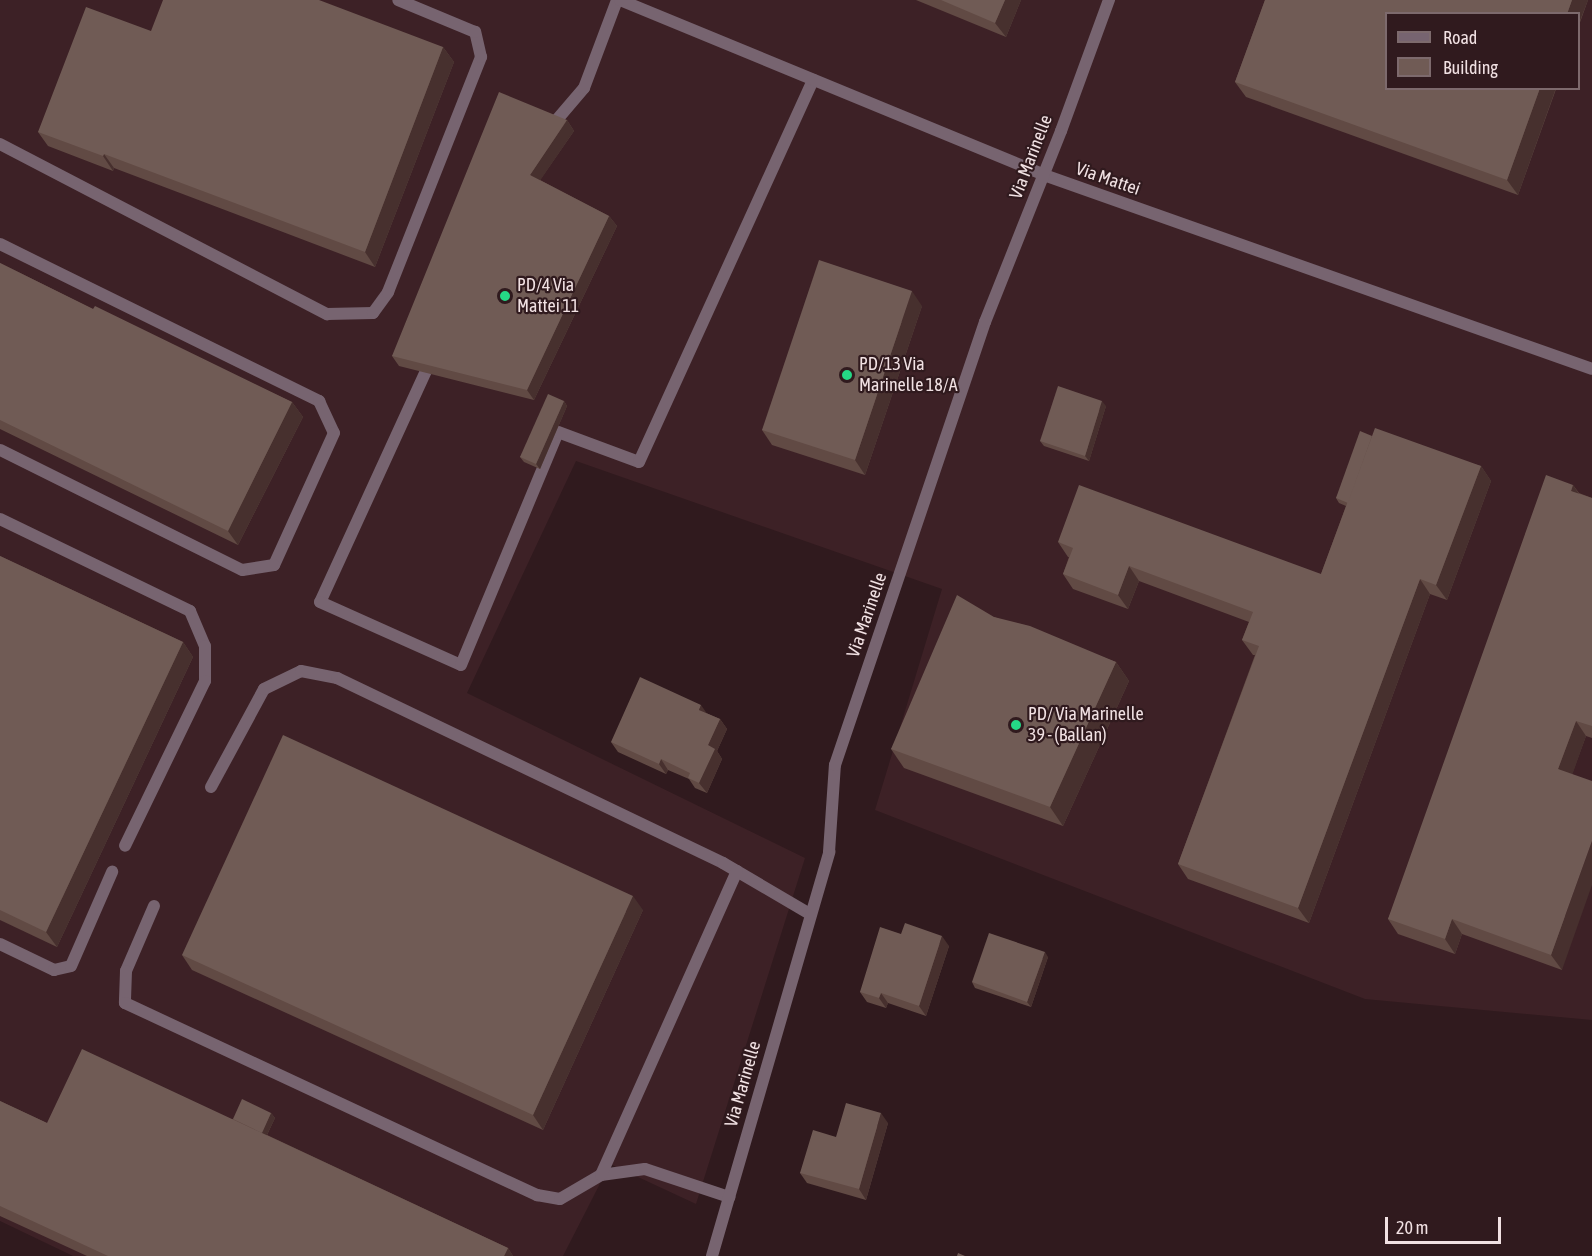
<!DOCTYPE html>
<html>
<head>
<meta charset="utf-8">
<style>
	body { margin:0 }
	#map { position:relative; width:1592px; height:1256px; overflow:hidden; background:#301a1e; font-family:"Asap Condensed",sans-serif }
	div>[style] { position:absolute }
	.built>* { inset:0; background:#3d2126 }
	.service>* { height:12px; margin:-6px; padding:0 6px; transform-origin:6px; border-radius:6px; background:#776470 }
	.minor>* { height:12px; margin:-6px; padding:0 6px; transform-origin:6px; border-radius:6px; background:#776470 }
	.wall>* { inset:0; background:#614a44 }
	.shaded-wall>* { inset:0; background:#47302e }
	.building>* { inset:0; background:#705b55 }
	.dots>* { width:16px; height:16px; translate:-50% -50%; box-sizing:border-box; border:3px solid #301a1e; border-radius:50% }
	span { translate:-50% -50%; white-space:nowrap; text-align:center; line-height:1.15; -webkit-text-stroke:4.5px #301a1e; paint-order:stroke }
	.street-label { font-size:18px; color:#f1e1e3 }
	.poi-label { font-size:18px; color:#f1e1e3 }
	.left { translate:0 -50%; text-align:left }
	.legend { position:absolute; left:1385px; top:12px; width:195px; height:78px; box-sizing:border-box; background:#301a1e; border:2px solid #7d6a6d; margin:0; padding:8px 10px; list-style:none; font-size:18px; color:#f1e1e3 }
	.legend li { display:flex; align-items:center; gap:12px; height:30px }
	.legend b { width:30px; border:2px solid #7d6a6d }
	.scale { position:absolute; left:1385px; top:1217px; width:116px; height:27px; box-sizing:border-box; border:3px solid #f1e1e3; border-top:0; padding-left:8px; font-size:18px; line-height:21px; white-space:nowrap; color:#f1e1e3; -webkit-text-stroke:4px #301a1e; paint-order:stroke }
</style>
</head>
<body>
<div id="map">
	<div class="built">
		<div style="clip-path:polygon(evenodd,0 0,1592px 0,1592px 1020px,1365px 999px,875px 810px,942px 589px,576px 461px,467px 693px,805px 858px,696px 1204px,610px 1164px,563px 1256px,73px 1256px,0 1221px,0 0,1386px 14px,1578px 14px,1578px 88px,1386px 88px,1386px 14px)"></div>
	</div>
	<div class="service">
		<div style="left:549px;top:129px;width:54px;rotate:-49.5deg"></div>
		<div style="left:584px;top:88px;width:94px;rotate:-69.4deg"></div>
		<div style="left:0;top:144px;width:369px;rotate:27.5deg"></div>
		<div style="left:327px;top:314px;width:46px;rotate:-1.2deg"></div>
		<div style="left:373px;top:313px;width:26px;rotate:-54deg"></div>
		<div style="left:388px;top:292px;width:253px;rotate:-68.4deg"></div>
		<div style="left:481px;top:57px;width:26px;rotate:-103deg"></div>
		<div style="left:475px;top:32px;width:83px;rotate:-157.4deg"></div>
		<div style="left:0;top:244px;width:356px;rotate:26.2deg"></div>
		<div style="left:319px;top:401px;width:35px;rotate:65deg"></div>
		<div style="left:334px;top:433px;width:145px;rotate:114.4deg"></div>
		<div style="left:274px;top:565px;width:32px;rotate:171deg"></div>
		<div style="left:242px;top:570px;width:270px;rotate:-153.6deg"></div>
		<div style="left:431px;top:360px;width:266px;rotate:114.6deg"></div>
		<div style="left:320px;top:602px;width:154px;rotate:24.1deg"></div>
		<div style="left:461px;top:665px;width:252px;rotate:-67.4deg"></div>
		<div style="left:558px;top:432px;width:86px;rotate:20.3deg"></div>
		<div style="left:639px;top:462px;width:420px;rotate:-65.5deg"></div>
		<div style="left:0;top:519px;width:211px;rotate:25.8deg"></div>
		<div style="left:190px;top:611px;width:38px;rotate:67deg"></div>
		<div style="left:205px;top:646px;width:35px;rotate:90deg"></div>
		<div style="left:205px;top:681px;width:183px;rotate:115.9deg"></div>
		<div style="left:211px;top:787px;width:111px;rotate:-61.6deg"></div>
		<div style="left:264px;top:689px;width:41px;rotate:-25.9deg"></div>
		<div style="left:301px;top:671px;width:37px;rotate:11deg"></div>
		<div style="left:337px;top:678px;width:428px;rotate:25.6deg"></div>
		<div style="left:723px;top:863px;width:101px;rotate:30.4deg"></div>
		<div style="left:154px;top:906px;width:71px;rotate:113.3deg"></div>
		<div style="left:126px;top:971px;width:32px;rotate:92deg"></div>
		<div style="left:125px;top:1003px;width:455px;rotate:25deg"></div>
		<div style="left:537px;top:1195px;width:23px;rotate:10deg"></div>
		<div style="left:560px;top:1199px;width:48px;rotate:-30.3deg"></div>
		<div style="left:601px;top:1175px;width:44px;rotate:-7.8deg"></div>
		<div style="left:645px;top:1169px;width:89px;rotate:18.4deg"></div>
		<div style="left:0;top:944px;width:60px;rotate:25.7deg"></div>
		<div style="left:54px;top:970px;width:17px;rotate:-13deg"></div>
		<div style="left:71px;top:966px;width:103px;rotate:-66.4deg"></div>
		<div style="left:601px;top:1175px;width:333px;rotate:-65.9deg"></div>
	</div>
	<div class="minor">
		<div style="left:620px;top:0;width:459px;rotate:22.4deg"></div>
		<div style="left:1044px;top:175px;width:581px;rotate:19.49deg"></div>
		<div style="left:712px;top:1256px;width:421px;rotate:-73.8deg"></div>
		<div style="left:829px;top:852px;width:87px;rotate:-86.1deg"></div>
		<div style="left:835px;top:765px;width:468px;rotate:-71.3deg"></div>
		<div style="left:985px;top:322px;width:206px;rotate:-68.3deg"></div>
		<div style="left:1061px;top:131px;width:140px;rotate:-69.9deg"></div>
	</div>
	<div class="wall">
		<div style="clip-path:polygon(916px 0,1021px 0,1006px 37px)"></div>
		<div style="clip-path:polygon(1265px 0,1588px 0,1518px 195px,1246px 97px,1235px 82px)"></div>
		<div style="clip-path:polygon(151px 31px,443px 47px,454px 62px,375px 267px,114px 168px,113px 171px,48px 146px,38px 132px)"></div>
		<div style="clip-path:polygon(567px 120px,574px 131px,540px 180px,609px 216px,617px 226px,534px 400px,399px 366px,392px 356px)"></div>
		<div style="clip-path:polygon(0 263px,93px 309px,292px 402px,303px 417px,238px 545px,0 429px)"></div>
		<div style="clip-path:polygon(922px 306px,865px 475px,772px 445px,762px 430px)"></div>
		<div style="clip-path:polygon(564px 401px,567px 406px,540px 469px,524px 462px,520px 457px)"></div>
		<div style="clip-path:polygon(1106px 406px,1089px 461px,1044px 446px,1040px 441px)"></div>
		<div style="clip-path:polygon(1372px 436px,1481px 466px,1491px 481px,1447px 600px,1430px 594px,1309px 923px,1188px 879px,1178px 864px,1255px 655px,1253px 655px,1242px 640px,1249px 622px,1139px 581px,1128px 609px,1073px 589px,1063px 574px,1069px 557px,1068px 557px,1058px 542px,1321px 574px,1346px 506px,1339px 503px,1336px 498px)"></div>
		<div style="clip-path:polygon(1573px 485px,1579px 493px,1592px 498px,1592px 738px,1586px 736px,1572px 774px,1562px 970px,1462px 934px,1455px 954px,1398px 934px,1388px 919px)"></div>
		<div style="clip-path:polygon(0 556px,183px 642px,193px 657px,57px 947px,0 920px)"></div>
		<div style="clip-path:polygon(994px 617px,1116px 662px,1129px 681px,1063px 826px,904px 768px,891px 749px)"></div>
		<div style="clip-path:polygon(706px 713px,720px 719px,727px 729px,717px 751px,722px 759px,707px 793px,695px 788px,689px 779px,668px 770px,666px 774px,618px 752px,611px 742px)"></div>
		<div style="clip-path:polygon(643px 910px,543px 1130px,192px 970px,182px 955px)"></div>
		<div style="clip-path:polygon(901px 934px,949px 946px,926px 1016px,888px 1003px,886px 1008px,867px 1002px,860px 992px)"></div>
		<div style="clip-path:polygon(1048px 957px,1031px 1007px,975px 988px,972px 982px)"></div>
		<div style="clip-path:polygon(0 1101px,47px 1123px,233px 1119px,271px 1113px,275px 1118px,267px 1135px,508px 1248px,513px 1256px,87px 1256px,0 1216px)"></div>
		<div style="clip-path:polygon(888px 1123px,866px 1200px,807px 1183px,800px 1173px,836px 1137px)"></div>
	</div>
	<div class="shaded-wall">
		<div style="clip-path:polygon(1005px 0,1021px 0,1006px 37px,995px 23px)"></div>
		<div style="clip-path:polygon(1572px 0,1588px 0,1578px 26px,1578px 14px,1567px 14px)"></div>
		<div style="clip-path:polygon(443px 47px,454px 62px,375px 267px,365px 252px)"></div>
		<div style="clip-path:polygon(1540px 88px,1556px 88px,1518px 195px,1507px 180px)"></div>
		<div style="clip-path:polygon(567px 120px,574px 131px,537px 185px,530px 175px)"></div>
		<div style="clip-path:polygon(104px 154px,114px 168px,113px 171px,103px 156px)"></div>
		<div style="clip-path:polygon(609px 216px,617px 226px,534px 400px,527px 390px)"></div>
		<div style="clip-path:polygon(912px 291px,922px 306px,865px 475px,855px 460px)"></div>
		<div style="clip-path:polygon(564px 401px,567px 406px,540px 469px,536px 464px)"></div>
		<div style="clip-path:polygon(1102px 401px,1106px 406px,1089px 461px,1085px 456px)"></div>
		<div style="clip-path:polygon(292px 402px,303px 417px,238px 545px,228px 531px)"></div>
		<div style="clip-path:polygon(1481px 466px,1491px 481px,1447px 600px,1436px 585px)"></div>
		<div style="clip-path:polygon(1573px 485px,1583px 500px,1571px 491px)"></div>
		<div style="clip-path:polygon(1129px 566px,1139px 581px,1128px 609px,1118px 595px)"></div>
		<div style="clip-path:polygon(1420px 579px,1430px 594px,1309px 923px,1298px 908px)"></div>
		<div style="clip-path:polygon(183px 642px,193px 657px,57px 947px,46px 932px)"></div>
		<div style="clip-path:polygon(1116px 662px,1129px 681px,1063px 826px,1050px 807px)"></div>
		<div style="clip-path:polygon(701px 705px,708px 715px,699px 710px)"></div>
		<div style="clip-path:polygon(720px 719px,727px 729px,717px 751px,722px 759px,707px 793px,699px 783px,708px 745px)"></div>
		<div style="clip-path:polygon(1576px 721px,1586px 736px,1569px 784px,1558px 769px)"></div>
		<div style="clip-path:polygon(661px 759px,668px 770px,666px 774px,659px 764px)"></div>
		<div style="clip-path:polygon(1592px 841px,1592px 885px,1562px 970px,1551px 955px)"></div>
		<div style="clip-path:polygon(633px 896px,643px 910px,543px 1130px,533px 1115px)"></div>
		<div style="clip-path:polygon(1452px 919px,1462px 934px,1455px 954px,1445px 939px)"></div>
		<div style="clip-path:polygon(942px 936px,949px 946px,926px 1016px,919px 1006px)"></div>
		<div style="clip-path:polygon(1045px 952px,1048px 957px,1031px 1007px,1027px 1002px)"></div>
		<div style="clip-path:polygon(881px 993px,888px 1003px,886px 1008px,879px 998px)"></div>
		<div style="clip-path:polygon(271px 1113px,275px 1118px,263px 1143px,259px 1138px)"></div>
		<div style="clip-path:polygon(881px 1113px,888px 1123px,866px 1200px,859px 1189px)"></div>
		<div style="clip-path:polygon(508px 1248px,513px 1256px,504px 1256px)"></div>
	</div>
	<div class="building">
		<div style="clip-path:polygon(163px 0,319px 0,443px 47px,365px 252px,104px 154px,103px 156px,38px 132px,86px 7px,151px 31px)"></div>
		<div style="clip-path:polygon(941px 0,1005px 0,995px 23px)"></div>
		<div style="clip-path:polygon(1265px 0,1572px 0,1567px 14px,1386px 14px,1386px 88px,1540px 88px,1507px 180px,1235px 82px)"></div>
		<div style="clip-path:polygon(499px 92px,567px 120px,530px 175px,609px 216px,527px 390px,392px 356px)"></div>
		<div style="clip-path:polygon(819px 260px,912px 291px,855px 460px,762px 430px)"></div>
		<div style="clip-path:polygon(0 263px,93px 309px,95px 306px,292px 402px,228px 531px,0 420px)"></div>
		<div style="clip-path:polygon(1058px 386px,1102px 401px,1085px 456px,1040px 441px)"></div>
		<div style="clip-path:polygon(548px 394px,564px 401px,536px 464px,520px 457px)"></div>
		<div style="clip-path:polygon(1375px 428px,1481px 466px,1436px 585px,1420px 579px,1298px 908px,1178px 864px,1259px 646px,1242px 640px,1253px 612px,1129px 566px,1118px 595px,1063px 574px,1073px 548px,1058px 542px,1079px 485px,1321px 574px)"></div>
		<div style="clip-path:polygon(1360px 431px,1372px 436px,1348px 503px,1336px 498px)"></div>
		<div style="clip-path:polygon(1546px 475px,1573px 485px,1571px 491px,1592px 498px,1592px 726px,1576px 721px,1558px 769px,1592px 781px,1592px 841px,1551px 955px,1452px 919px,1445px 939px,1388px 919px)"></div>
		<div style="clip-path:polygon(0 556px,183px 642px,46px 932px,0 910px)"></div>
		<div style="clip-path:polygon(957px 595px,994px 617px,1030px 626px,1116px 662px,1050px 807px,891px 749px)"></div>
		<div style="clip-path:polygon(640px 677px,701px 705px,699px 710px,720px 719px,708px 745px,715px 749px,699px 783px,688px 778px,690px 773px,661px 759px,659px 764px,611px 742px)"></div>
		<div style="clip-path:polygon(283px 735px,633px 896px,533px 1115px,182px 955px)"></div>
		<div style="clip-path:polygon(905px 923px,942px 936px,919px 1006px,881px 993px,879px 998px,860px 992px,880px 927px,901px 934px)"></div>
		<div style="clip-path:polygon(989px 933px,1045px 952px,1027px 1002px,972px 982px)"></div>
		<div style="clip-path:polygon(82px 1049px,508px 1248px,504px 1256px,108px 1256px,0 1206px,0 1101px,47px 1123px)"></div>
		<div style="clip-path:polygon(242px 1099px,271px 1113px,262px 1133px,233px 1119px)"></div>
		<div style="clip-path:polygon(846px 1103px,881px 1113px,859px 1189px,800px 1173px,813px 1130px,836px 1137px)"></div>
		<div style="clip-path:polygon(958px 1253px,965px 1256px,957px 1256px)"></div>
	</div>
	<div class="dots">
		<div style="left:505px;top:296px;background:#25d886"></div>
		<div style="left:847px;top:375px;background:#25d886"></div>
		<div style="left:1016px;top:725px;background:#25d886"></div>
	</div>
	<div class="street-label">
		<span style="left:1031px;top:157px;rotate:-69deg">Via Marinelle</span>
		<span style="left:1108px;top:179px;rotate:19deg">Via Mattei</span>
		<span style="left:867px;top:615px;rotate:-71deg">Via Marinelle</span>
		<span style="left:743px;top:1084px;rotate:-74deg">Via Marinelle</span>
	</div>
	<div class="poi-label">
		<span class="left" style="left:517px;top:296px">PD/4 Via<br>Mattei 11</span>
		<span class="left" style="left:859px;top:375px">PD/13 Via<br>Marinelle 18/A</span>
		<span class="left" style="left:1028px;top:725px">PD/ Via Marinelle<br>39 - (Ballan)</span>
	</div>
	<ul class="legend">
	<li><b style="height:8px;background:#776470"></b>Road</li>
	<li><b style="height:16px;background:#705b55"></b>Building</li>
	</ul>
	<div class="scale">20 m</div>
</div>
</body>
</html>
